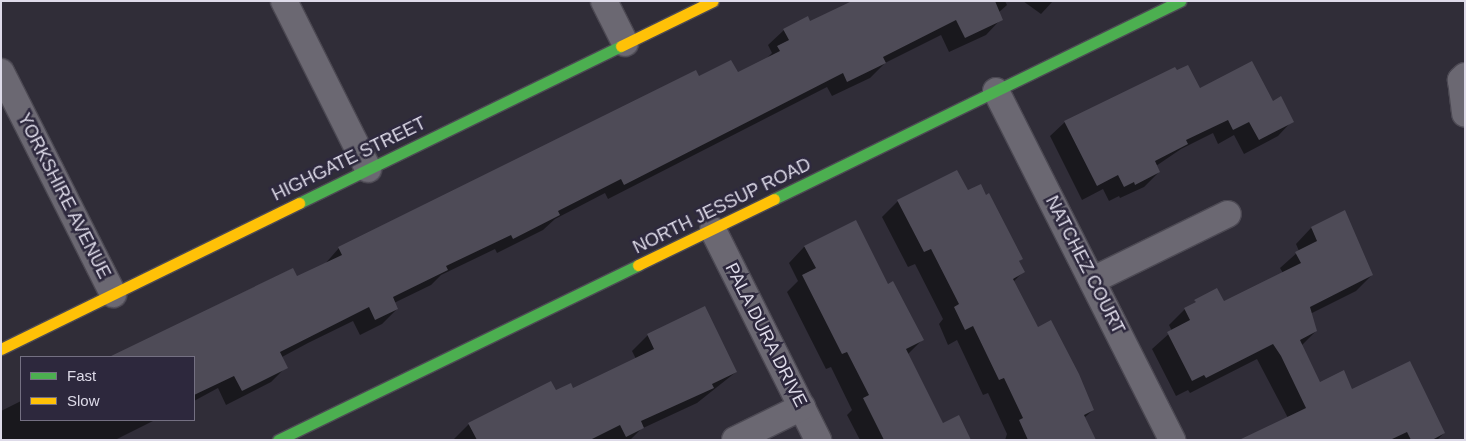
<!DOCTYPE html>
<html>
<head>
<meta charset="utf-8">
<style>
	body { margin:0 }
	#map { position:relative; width:1466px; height:441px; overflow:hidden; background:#302d38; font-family:Arial,sans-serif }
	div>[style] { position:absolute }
	.shadow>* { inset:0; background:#0007 }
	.building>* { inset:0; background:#4e4b57 }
	.roads { filter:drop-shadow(1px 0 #4c4953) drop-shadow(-1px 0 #4c4953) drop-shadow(0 1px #4c4953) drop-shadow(0 -1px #4c4953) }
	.street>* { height:26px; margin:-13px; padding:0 13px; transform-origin:13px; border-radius:13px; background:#6b6872 }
	.fast>* { height:11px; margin:-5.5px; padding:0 5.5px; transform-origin:5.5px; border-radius:5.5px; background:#4caf50 }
	.slow>* { height:11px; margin:-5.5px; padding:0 5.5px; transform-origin:5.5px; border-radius:5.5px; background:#ffc107 }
	span { translate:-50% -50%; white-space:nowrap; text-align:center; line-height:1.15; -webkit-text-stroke:5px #2d283d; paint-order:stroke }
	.street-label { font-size:18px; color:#dedbe9 }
	.frame { position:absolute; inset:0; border:2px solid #dedbe9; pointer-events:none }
	.legend { position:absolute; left:20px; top:356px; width:175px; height:65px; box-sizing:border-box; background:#2d283d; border:1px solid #747082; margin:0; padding:6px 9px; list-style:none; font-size:15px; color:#dedbe9 }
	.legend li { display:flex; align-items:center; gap:10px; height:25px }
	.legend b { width:25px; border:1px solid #747082 }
</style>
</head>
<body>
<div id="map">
	<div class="shadow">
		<div style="clip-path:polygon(855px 1px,1005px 1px,1007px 5px,998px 13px,1001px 19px,986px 35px,949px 52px,941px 35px,885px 63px,870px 78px,832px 96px,827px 87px,608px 199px,605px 193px,555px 219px,543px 230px,497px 253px,495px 249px,441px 275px,431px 285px,394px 303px,397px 309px,382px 324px,360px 335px,353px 321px,308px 343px,282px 357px,286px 367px,271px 382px,226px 405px,218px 388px,194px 401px,194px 357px,112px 357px,292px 269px,297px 278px,324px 265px,339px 248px,699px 78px,737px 73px,766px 59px,772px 53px,768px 45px,784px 30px,810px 23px)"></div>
		<div style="clip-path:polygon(1023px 1px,1053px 1px,1041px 14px)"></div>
		<div style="clip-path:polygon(1199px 90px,1272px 102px,1292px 121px,1278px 136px,1244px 154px,1234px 135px,1218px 144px,1213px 133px,1181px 149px,1156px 166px,1159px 172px,1144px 187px,1120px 198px,1119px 196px,1109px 201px,1103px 189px,1082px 200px,1050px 136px,1065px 122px)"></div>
		<div style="clip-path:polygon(967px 192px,1021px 259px,1018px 262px,1023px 272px,1013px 282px,1037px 328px,1093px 410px,1084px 418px,1095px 440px,1005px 440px,1007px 434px,988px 393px,983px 395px,957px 340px,948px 345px,939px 324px,943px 319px,915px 264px,908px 267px,882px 217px,898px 201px)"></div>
		<div style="clip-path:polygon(856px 222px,887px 285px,922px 340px,907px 355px,943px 424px,970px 440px,860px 440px,847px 415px,852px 410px,831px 367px,826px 369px,787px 292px,798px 281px,789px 263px,804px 247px)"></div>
		<div style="clip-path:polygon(1311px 228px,1372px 275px,1356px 291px,1310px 314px,1316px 331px,1301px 346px,1319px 383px,1352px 391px,1444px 433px,1437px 440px,1242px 440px,1288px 418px,1257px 359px,1190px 393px,1188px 390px,1176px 396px,1152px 349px,1172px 331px,1169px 325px,1185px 309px,1223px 303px,1283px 273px,1280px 268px,1299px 251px,1296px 244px)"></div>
		<div style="clip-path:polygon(704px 308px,736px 372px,697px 403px,641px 429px,630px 440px,453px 440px,469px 424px,555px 392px,573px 390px,636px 359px,632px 351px,648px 335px)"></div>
		<div style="clip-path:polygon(21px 401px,21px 420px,155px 420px,115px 440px,1px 440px,1px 411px)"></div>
	</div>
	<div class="building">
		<div style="clip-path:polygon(852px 1px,995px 1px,1003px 20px,965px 38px,956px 20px,883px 57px,886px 63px,847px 82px,843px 73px,624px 185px,621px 179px,558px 211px,560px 215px,513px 239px,511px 235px,446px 266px,448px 270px,393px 297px,398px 309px,375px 320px,369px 307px,280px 352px,288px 368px,242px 391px,234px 376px,194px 395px,194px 357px,109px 357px,293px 268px,297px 276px,342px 255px,338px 247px,696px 70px,699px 76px,731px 60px,738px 72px,780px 51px,777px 46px,789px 40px,783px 29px,808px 16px,810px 21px)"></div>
		<div style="clip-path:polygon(1252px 61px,1273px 101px,1281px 96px,1294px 122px,1259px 140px,1249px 122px,1233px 130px,1228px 120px,1186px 140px,1188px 144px,1155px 161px,1160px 172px,1135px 185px,1134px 182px,1124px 187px,1118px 175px,1097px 186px,1064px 121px,1175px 67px,1177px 70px,1188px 65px,1200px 88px)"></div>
		<div style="clip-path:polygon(957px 170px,968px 190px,981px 184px,986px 195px,989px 193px,1023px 259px,1019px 261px,1025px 272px,1013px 279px,1038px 327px,1051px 320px,1079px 374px,1094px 410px,1084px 415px,1096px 440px,1028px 440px,1019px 420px,1023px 418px,1004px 378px,999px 380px,973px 326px,965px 330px,954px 307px,959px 304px,931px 249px,924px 252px,897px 200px)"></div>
		<div style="clip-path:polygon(1345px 210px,1373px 275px,1310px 307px,1317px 331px,1300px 340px,1320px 382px,1344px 370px,1352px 389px,1410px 361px,1445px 433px,1432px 440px,1411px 440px,1407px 432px,1390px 440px,1239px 440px,1306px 408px,1281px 356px,1273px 344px,1206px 378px,1204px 375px,1192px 381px,1167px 332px,1190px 320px,1184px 308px,1196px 302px,1194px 300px,1217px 288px,1224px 301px,1301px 263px,1295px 252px,1317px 241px,1311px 227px)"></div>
		<div style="clip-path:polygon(856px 220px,888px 284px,893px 281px,924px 340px,906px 349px,943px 423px,959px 415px,971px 440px,884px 440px,863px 398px,869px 395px,847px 352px,842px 354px,802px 275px,816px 268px,804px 246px)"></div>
		<div style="clip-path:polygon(705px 306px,737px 372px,712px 384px,714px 388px,641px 421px,644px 428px,626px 437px,620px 425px,590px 440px,477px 440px,468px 423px,551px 381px,556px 390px,571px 383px,573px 388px,654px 349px,647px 334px)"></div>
	</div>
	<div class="roads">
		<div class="street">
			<div style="left:284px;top:1px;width:188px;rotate:63.4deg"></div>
			<div style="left:604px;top:1px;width:47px;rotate:63.4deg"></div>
			<div style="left:1px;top:72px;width:249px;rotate:63.2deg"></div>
			<div style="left:1465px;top:76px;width:6px;rotate:135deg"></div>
			<div style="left:1461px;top:80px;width:34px;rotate:83deg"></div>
			<div style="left:996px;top:91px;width:391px;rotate:63.2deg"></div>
			<div style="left:713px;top:230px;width:235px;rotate:63.4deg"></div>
			<div style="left:1093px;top:280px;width:150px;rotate:-26.1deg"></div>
			<div style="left:735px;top:440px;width:75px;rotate:-26.2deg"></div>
		</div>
		<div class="fast">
			<div style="left:774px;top:199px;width:452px;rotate:-26deg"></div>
			<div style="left:299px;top:203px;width:358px;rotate:-26deg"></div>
			<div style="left:278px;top:440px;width:400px;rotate:-25.9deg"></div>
		</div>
		<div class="slow">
			<div style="left:621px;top:46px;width:102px;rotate:-26.1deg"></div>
			<div style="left:638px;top:265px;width:151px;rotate:-25.9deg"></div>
			<div style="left:1px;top:349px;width:332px;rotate:-26.1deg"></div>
		</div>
	</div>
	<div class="street-label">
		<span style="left:349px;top:159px;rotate:-26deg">HIGHGATE STREET</span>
		<span style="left:64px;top:196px;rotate:63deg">YORKSHIRE AVENUE</span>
		<span style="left:722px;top:206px;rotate:-26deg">NORTH JESSUP ROAD</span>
		<span style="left:1085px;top:265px;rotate:63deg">NATCHEZ COURT</span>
		<span style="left:766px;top:335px;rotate:63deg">PALA DURA DRIVE</span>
	</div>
	<div class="frame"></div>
	<ul class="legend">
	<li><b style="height:6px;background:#4caf50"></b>Fast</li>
	<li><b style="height:6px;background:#ffc107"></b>Slow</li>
	</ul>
</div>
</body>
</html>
